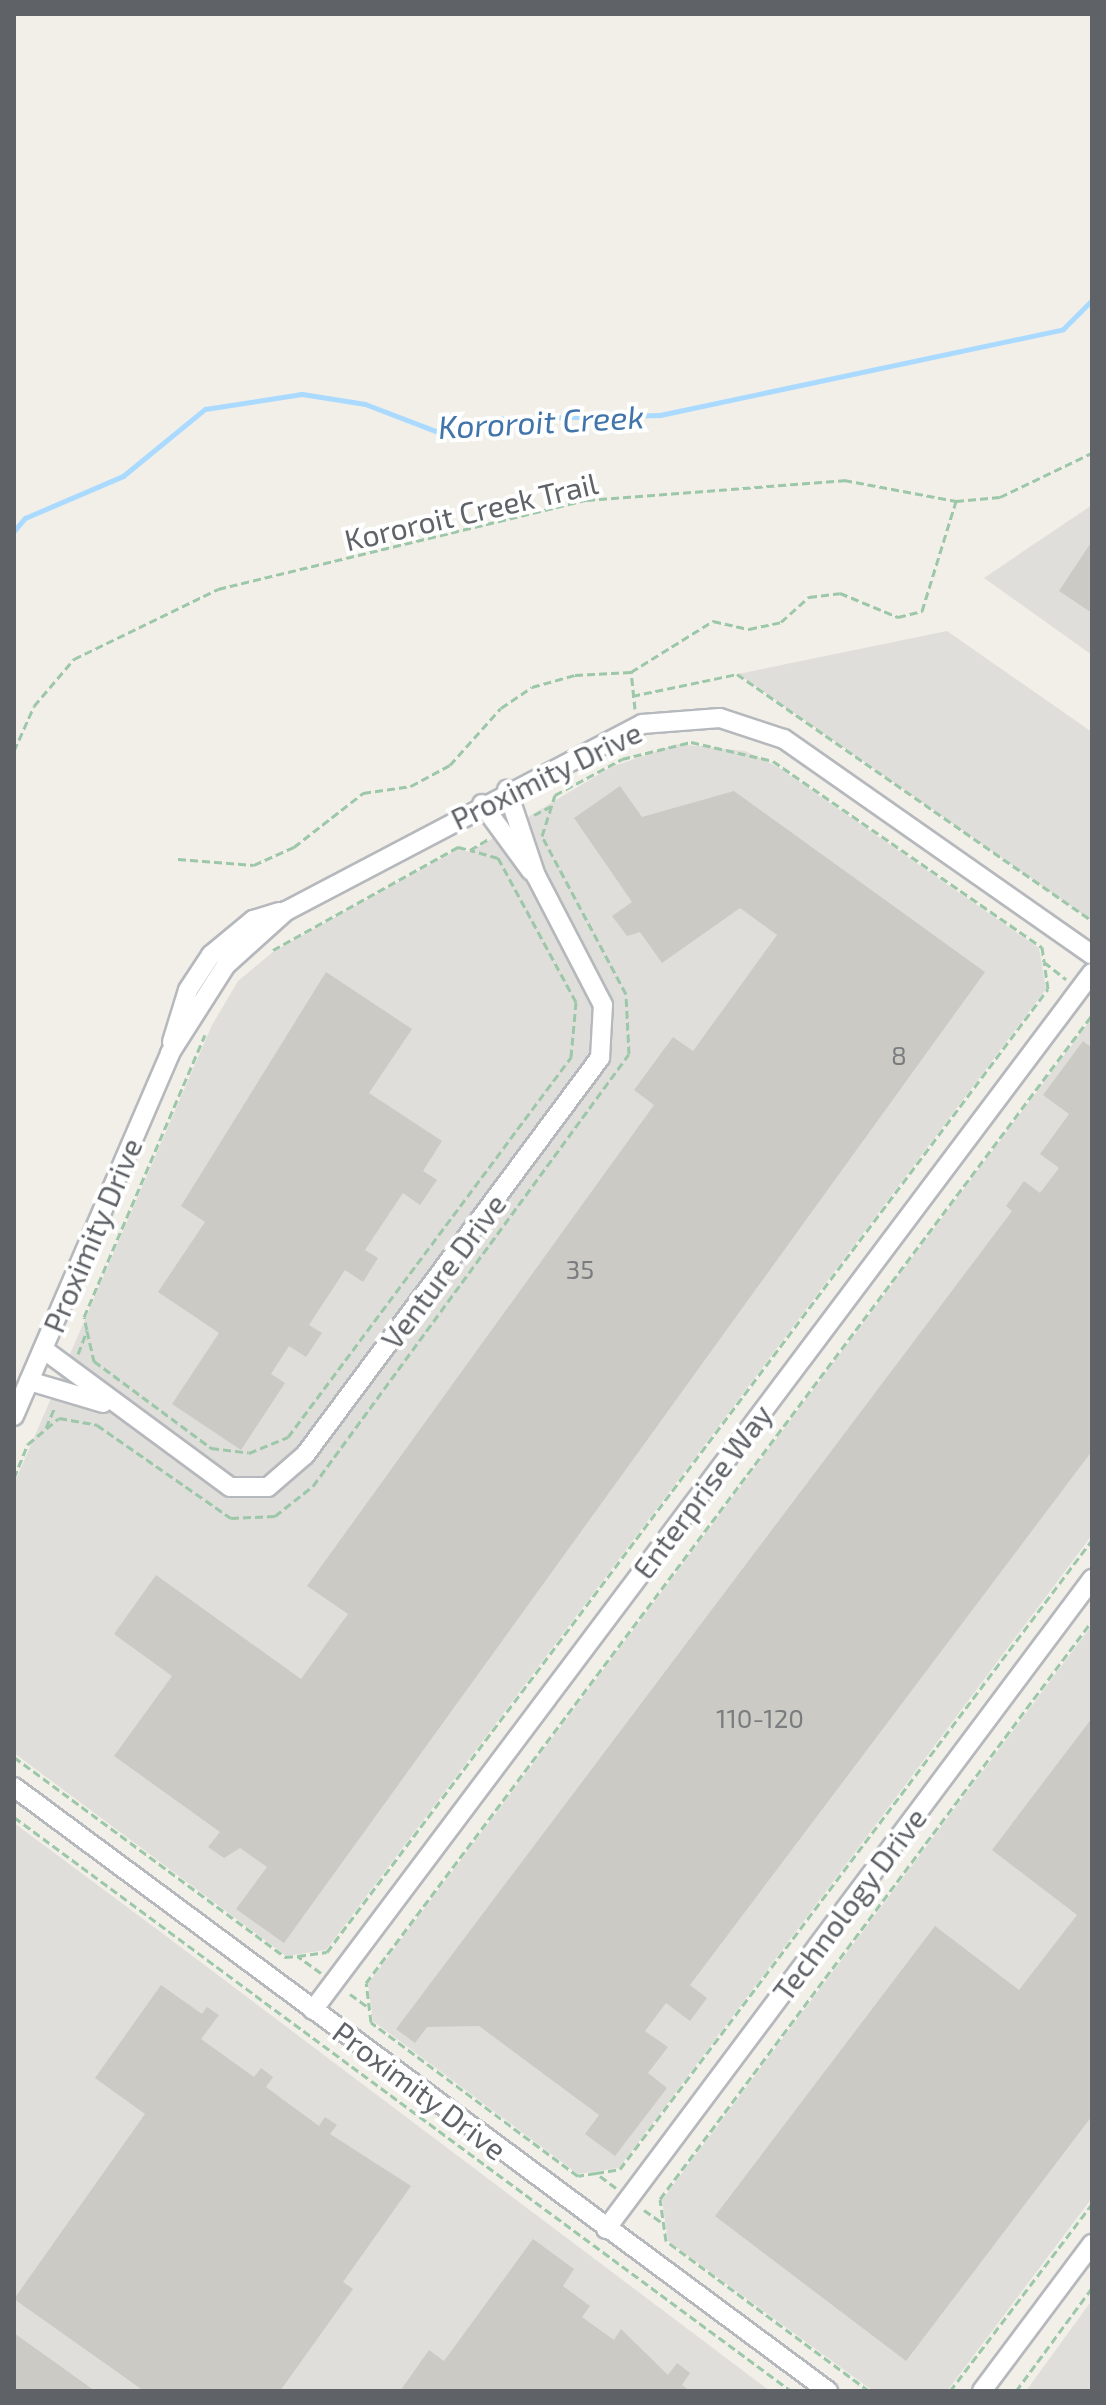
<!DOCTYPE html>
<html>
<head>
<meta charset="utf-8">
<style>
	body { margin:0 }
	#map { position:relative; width:1106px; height:2405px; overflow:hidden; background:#f1efe8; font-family:"Exo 2",sans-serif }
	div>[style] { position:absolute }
	.industrial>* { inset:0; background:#e0deda }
	.stream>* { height:5px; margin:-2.5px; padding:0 2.5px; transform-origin:2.5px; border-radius:2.5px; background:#aadaff }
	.building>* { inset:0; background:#cccac5 }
	.path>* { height:3px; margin-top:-1.5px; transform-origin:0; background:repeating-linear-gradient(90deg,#9cc7a9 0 8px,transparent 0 12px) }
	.roads { filter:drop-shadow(2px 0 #b5b8bc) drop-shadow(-2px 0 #b5b8bc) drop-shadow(0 2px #b5b8bc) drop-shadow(0 -2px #b5b8bc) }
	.minor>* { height:18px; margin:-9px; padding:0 9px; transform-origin:9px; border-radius:9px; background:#fff }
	span { translate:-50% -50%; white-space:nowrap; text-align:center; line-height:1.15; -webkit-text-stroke:8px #fff; paint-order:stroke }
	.number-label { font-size:26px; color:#7a7d7f }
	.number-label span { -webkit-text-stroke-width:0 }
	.street-label { font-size:30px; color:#5f6368 }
	.water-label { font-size:32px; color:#4174aa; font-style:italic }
	.frame { position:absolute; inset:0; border:16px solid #5f6368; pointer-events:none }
</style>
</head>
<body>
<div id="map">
	<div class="industrial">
		<div style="clip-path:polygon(1092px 505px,1092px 655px,984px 578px)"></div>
		<div style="clip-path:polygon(947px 631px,1092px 732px,1092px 921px,738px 674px)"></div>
		<div style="clip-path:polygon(678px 744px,745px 751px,778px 767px,1039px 948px,1046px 989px,326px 1950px,286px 1956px,14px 1753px,14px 1484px,212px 1025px,238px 981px,274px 951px,458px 849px,470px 852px,611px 767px)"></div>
		<div style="clip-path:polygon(1092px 1018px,1092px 1535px,619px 2168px,578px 2174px,373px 2021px,368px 1984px)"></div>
		<div style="clip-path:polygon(1092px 1625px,1092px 2198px,947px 2391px,873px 2391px,668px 2241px,662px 2200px)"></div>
		<div style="clip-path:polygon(14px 1823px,158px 1930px,770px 2391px,14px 2391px)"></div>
		<div style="clip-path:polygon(1092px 2300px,1092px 2391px,1026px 2391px)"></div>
	</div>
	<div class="stream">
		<div style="left:14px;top:531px;width:17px;rotate:-50deg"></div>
		<div style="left:25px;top:518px;width:107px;rotate:-23.2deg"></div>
		<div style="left:123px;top:476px;width:106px;rotate:-39.3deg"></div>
		<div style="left:205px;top:409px;width:98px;rotate:-8.8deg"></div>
		<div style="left:302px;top:394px;width:64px;rotate:9deg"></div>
		<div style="left:365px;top:404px;width:78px;rotate:21deg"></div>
		<div style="left:438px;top:432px;width:51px;rotate:-14.9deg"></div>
		<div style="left:487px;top:419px;width:173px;rotate:-1.3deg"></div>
		<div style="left:660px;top:415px;width:412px;rotate:-12deg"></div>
		<div style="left:1063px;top:329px;width:41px;rotate:-45deg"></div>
	</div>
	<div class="building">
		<div style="clip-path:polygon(1092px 541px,1092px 613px,1059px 591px)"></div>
		<div style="clip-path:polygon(620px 786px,642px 817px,734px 791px,985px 972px,284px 1943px,236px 1909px,267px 1867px,240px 1848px,224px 1858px,208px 1847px,220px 1832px,114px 1756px,172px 1676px,114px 1634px,156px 1575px,301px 1679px,348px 1614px,307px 1586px,654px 1105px,634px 1090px,673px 1037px,693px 1051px,777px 935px,740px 908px,662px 963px,640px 932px,627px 936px,612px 916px,632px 902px,574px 818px)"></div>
		<div style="clip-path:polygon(326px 972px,412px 1029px,369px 1093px,442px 1141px,423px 1171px,437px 1180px,420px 1205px,403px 1193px,365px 1250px,378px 1258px,363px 1282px,345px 1270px,309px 1325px,322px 1333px,306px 1357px,289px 1346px,271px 1374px,285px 1383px,241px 1450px,172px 1404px,219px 1333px,158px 1292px,205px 1222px,181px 1206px)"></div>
		<div style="clip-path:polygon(1083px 1041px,1092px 1048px,1092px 1451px,690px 1985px,707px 1998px,690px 2021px,666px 2003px,645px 2031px,668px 2047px,648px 2073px,667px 2088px,615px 2156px,585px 2134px,599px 2115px,479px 2026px,427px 2027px,415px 2043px,396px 2029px,1012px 1211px,1006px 1206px,1024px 1181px,1040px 1193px,1059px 1168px,1040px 1154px,1069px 1114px,1043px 1095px)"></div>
		<div style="clip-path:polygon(1092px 1718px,1092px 2116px,906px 2361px,715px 2216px,935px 1926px,1019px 1990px,1077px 1915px,992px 1850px)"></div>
		<div style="clip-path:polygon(161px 1985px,202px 2014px,207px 2007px,219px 2015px,201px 2039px,254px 2077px,261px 2068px,273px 2077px,266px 2087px,319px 2126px,325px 2117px,337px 2125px,330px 2134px,411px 2186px,343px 2282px,353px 2289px,280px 2391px,144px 2391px,14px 2299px,145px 2114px,95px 2078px)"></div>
		<div style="clip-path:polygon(533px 2239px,574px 2269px,563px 2286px,590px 2306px,582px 2317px,614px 2340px,621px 2329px,668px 2375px,677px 2363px,690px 2373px,682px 2385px,690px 2391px,400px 2391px,429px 2350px,444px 2361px)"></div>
		<div style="clip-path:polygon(14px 2333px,95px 2391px,14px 2391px)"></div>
	</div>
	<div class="path">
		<div style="left:632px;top:696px;width:107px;rotate:-11.8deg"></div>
		<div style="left:737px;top:674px;width:432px;rotate:34.8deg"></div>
		<div style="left:635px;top:709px;width:37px;rotate:-96deg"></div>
		<div style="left:631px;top:672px;width:97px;rotate:-31.9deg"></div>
		<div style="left:713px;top:621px;width:37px;rotate:13deg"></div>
		<div style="left:749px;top:629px;width:33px;rotate:-12deg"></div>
		<div style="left:781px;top:622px;width:38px;rotate:-42deg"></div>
		<div style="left:809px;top:597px;width:31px;rotate:-7deg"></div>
		<div style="left:840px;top:593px;width:63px;rotate:22.5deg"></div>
		<div style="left:898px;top:617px;width:25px;rotate:-14deg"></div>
		<div style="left:922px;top:611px;width:115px;rotate:-72.8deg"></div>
		<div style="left:14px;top:751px;width:49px;rotate:-66deg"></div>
		<div style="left:34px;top:706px;width:62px;rotate:-49.6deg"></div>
		<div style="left:74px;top:659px;width:160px;rotate:-25.9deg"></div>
		<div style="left:218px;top:589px;width:380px;rotate:-13.6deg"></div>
		<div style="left:587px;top:500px;width:258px;rotate:-4.4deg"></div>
		<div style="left:844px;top:480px;width:114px;rotate:10.6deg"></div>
		<div style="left:956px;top:501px;width:44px;rotate:-5.2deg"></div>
		<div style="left:1000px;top:497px;width:102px;rotate:-25.6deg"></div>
		<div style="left:534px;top:815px;width:20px;rotate:-27deg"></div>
		<div style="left:178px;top:859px;width:76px;rotate:4.5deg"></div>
		<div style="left:254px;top:865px;width:44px;rotate:-24.2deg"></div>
		<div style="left:294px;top:847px;width:88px;rotate:-38deg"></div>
		<div style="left:363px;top:793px;width:49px;rotate:-8.3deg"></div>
		<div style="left:411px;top:786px;width:44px;rotate:-28.3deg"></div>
		<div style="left:450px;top:765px;width:76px;rotate:-48.2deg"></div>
		<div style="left:501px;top:708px;width:37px;rotate:-34deg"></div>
		<div style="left:532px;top:687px;width:45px;rotate:-15.6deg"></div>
		<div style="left:575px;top:675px;width:56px;rotate:-3.1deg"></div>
		<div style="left:273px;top:950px;width:212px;rotate:-29.1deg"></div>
		<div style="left:458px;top:847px;width:12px;rotate:14deg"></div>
		<div style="left:87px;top:1330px;width:13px;rotate:-103deg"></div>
		<div style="left:84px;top:1317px;width:307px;rotate:-66.8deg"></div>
		<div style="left:78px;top:1354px;width:25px;rotate:-69deg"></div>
		<div style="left:87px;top:1331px;width:31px;rotate:77deg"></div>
		<div style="left:94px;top:1361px;width:146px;rotate:36.6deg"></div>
		<div style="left:211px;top:1448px;width:38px;rotate:7deg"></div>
		<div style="left:249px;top:1453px;width:42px;rotate:-22.3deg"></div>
		<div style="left:288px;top:1437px;width:474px;rotate:-53.3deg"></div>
		<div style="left:571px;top:1057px;width:55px;rotate:-84.8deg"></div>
		<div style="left:576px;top:1002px;width:164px;rotate:-118.4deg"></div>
		<div style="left:498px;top:858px;width:29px;rotate:-164deg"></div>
		<div style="left:470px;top:850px;width:21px;rotate:-31deg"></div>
		<div style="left:46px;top:1428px;width:21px;rotate:-67deg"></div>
		<div style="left:14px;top:1478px;width:37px;rotate:-68deg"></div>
		<div style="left:28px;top:1444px;width:40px;rotate:-40deg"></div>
		<div style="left:59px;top:1418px;width:39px;rotate:10deg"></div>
		<div style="left:97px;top:1425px;width:163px;rotate:34.8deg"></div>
		<div style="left:231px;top:1518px;width:44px;rotate:-2.6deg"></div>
		<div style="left:275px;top:1516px;width:48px;rotate:-38.3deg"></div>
		<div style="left:313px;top:1486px;width:535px;rotate:-53.82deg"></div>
		<div style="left:629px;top:1054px;width:60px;rotate:-92.9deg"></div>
		<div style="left:626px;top:994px;width:179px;rotate:-118deg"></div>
		<div style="left:542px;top:836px;width:43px;rotate:-72.4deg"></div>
		<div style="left:555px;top:795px;width:76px;rotate:-28.2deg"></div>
		<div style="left:622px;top:759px;width:71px;rotate:-13.8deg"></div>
		<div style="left:691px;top:742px;width:84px;rotate:13deg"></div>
		<div style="left:773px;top:761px;width:327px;rotate:34.7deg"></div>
		<div style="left:1042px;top:947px;width:15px;rotate:82deg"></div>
		<div style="left:14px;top:1757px;width:337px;rotate:36.4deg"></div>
		<div style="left:285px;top:1957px;width:13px;rotate:-4deg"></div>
		<div style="left:14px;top:1817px;width:966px;rotate:36.45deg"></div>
		<div style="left:321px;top:1973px;width:29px;rotate:-144deg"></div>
		<div style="left:298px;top:1956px;width:29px;rotate:-8deg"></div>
		<div style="left:327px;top:1952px;width:1203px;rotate:-53.18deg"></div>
		<div style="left:1048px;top:989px;width:27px;rotate:-98deg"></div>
		<div style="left:1044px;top:962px;width:28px;rotate:38deg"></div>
		<div style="left:350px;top:1994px;width:24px;rotate:36deg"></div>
		<div style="left:596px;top:2173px;width:18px;rotate:171deg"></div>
		<div style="left:578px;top:2176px;width:258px;rotate:-143.4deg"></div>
		<div style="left:371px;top:2022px;width:39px;rotate:-97deg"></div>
		<div style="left:366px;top:1983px;width:1210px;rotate:-53.13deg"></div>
		<div style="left:616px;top:2188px;width:25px;rotate:-143deg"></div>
		<div style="left:596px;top:2173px;width:24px;rotate:-9deg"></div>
		<div style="left:620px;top:2169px;width:786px;rotate:-53.12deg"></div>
		<div style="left:644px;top:2210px;width:24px;rotate:35deg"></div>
		<div style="left:869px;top:2391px;width:252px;rotate:-143.5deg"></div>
		<div style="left:666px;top:2241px;width:42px;rotate:-98.1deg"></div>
		<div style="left:660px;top:2199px;width:722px;rotate:-53.23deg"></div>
		<div style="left:950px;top:2391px;width:235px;rotate:-52.8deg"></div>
		<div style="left:1016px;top:2391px;width:128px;rotate:-53.6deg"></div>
	</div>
	<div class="roads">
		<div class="minor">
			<div style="left:482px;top:804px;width:83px;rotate:53.8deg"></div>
			<div style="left:172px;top:1042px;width:54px;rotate:-72.9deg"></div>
			<div style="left:188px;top:990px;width:42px;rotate:-56.7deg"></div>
			<div style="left:211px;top:955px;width:55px;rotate:-39.8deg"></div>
			<div style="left:253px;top:920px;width:27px;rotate:-17deg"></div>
			<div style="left:43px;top:1349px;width:232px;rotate:36.4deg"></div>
			<div style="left:230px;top:1487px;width:38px"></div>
			<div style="left:268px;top:1487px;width:49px;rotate:-40.9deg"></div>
			<div style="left:305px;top:1455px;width:495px;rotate:-53.4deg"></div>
			<div style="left:600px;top:1058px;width:53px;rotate:-86.8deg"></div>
			<div style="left:603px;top:1005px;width:145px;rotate:-117.4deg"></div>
			<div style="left:536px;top:876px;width:91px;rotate:-108.6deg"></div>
			<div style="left:29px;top:1381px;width:77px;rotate:16.6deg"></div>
			<div style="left:14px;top:1416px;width:395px;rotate:-66.7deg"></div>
			<div style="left:170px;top:1053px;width:104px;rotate:-57.5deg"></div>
			<div style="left:226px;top:965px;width:81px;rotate:-42deg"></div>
			<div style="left:286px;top:911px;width:402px;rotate:-27.7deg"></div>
			<div style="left:642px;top:724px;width:78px;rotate:-4.4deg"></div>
			<div style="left:720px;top:718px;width:67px;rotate:18.2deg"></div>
			<div style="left:784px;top:739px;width:376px;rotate:35deg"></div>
			<div style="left:14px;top:1787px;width:1014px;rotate:36.58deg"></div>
			<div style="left:313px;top:2010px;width:1297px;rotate:-53.09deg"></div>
			<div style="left:606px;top:2229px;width:812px;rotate:-53.21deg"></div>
			<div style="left:982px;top:2391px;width:184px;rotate:-53.2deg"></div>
		</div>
	</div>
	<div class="number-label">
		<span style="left:899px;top:1055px">8</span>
		<span style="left:580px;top:1269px">35</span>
		<span style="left:760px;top:1718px">110-120</span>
	</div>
	<div class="street-label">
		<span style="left:471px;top:511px;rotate:-13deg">Kororoit Creek Trail</span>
		<span style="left:546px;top:775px;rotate:-26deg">Proximity Drive</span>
		<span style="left:92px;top:1235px;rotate:-67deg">Proximity Drive</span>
		<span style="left:443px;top:1271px;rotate:-53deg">Venture Drive</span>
		<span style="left:702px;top:1491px;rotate:-53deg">Enterprise Way</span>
		<span style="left:849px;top:1904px;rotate:-53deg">Technology Drive</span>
		<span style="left:420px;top:2090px;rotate:37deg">Proximity Drive</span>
	</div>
	<div class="water-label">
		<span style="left:541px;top:421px;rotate:-3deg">Kororoit Creek</span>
	</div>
	<div class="frame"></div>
</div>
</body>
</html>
